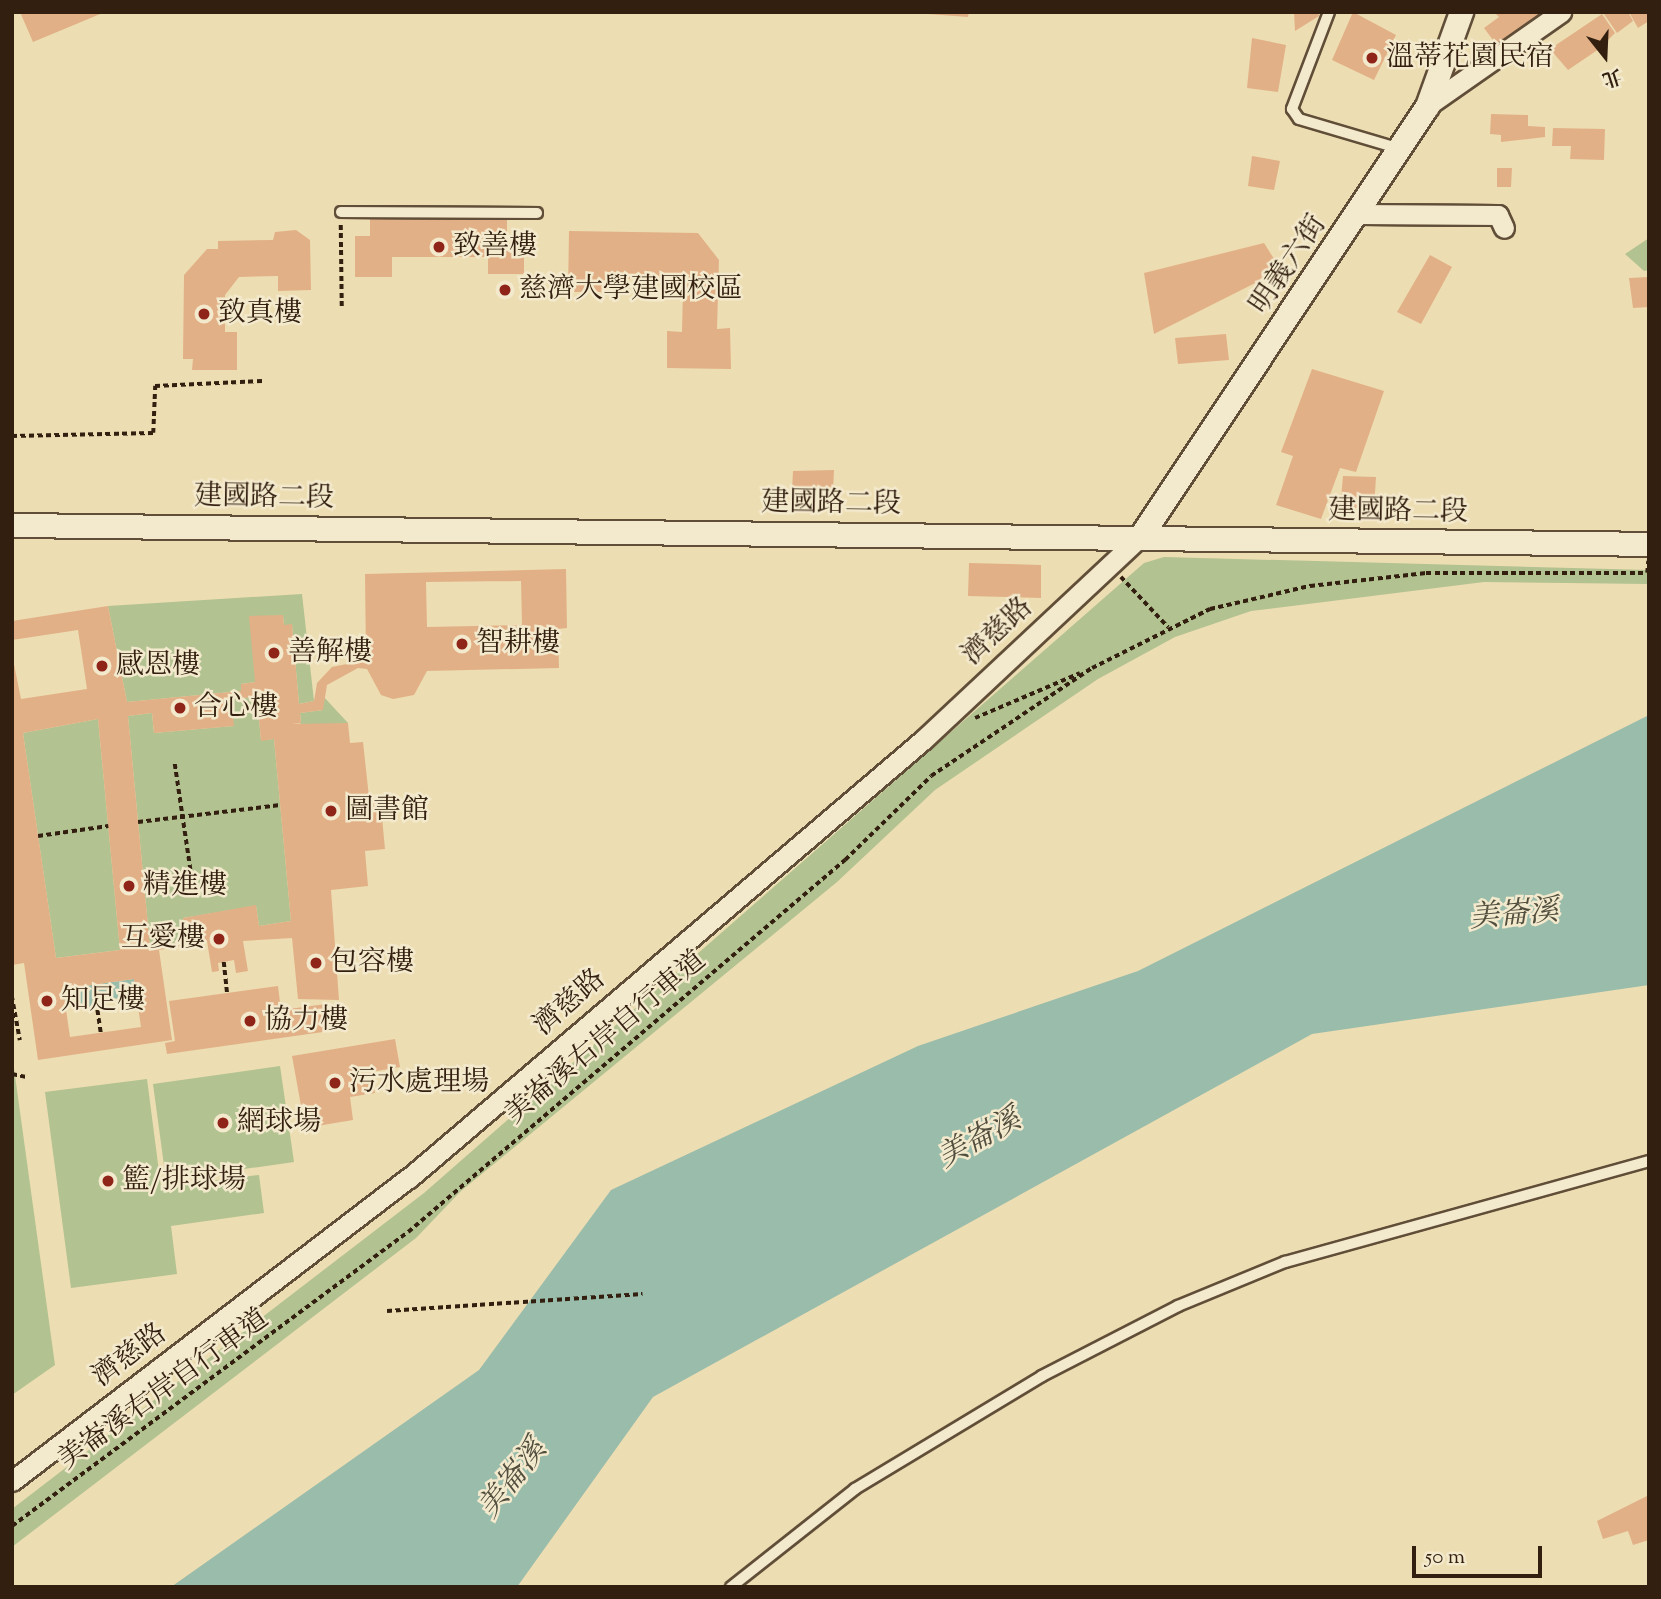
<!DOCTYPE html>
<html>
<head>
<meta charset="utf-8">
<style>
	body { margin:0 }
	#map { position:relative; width:1661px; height:1599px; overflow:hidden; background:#edddb2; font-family:"Sorts Mill Goudy","Noto Serif TC",serif }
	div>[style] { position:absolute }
	.green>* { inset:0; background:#b2c291 }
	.water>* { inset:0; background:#99bcab }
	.building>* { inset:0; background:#e2b086 }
	.path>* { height:3.5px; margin-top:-1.75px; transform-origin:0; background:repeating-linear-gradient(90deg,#321f0f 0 5px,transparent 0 8.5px) }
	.roads { filter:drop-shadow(2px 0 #614e38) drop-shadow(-2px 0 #614e38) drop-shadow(0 2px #614e38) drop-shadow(0 -2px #614e38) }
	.service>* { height:10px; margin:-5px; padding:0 5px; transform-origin:5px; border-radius:5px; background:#f3e9cd }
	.minor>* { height:19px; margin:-9.5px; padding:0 9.5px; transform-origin:9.5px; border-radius:9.5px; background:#f3e9cd }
	.tertiary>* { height:23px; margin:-11.5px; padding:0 11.5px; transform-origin:11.5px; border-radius:11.5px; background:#f3e9cd }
	.dots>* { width:19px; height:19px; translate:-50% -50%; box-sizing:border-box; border:4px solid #f3e9cd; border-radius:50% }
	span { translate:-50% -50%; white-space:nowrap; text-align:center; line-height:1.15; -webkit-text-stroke:5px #f3e9cd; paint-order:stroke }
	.poi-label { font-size:28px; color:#321f0f }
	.left { translate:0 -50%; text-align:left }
	.right { translate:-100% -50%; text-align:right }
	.street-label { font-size:28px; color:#321f0f }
	.water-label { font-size:30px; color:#514e3e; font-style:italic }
	.frame { position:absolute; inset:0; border:14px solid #321f0f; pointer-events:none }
	.north { position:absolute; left:1570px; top:21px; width:70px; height:70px; -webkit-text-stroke:5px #f3e9cd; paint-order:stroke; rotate:162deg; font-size:19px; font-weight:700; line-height:28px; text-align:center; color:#321f0f }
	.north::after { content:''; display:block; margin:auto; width:24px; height:32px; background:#321f0f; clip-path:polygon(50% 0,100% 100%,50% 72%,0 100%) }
	.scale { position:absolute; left:1412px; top:1546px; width:130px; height:32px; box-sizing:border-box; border:4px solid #321f0f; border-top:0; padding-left:9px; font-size:21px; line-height:24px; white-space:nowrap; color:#321f0f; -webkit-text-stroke:5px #f3e9cd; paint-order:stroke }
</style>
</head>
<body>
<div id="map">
	<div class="green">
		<div style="clip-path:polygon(1649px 238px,1649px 270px,1644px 271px,1625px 254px)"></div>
		<div style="clip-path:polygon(1164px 557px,1649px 570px,1649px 584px,1484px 582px,1251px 611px,1175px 637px,1098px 679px,935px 790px,837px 882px,461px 1191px,416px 1238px,12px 1547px,12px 1509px,424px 1193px,1144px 563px)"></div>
		<div style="clip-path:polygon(302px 594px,314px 701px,299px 704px,292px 625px,284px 625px,283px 616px,255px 682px,241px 684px,241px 691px,127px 702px,108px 606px)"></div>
		<div style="clip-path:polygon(323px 696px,348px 723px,292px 729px,301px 723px,300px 713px,323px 710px)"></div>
		<div style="clip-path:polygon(257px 697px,261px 740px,274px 739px,291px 921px,259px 926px,256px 906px,183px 918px,187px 941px,150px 947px,128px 716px,152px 713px,154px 733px,233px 726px,231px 699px)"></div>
		<div style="clip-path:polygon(98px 719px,120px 950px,56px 958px,23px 733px)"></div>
		<div style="clip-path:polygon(12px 1054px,55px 1365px,12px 1395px)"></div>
		<div style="clip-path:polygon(280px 1066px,294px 1162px,166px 1180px,153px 1084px)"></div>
		<div style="clip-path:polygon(147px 1079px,161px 1187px,259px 1175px,264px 1213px,171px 1226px,177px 1274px,71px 1288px,45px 1092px)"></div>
	</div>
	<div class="water">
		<div style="clip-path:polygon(1649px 715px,1649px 985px,1312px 1034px,653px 1397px,517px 1587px,171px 1587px,479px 1370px,611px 1190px,918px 1046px,1138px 971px)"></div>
		<div style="clip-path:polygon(134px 979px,136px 992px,85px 1009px,65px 1006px,63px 989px)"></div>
	</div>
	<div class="building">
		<div style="clip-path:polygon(20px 12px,105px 12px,33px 42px)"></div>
		<div style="clip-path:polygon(901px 12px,969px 12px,968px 17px)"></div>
		<div style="clip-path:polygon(1294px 12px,1318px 12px,1319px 16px,1295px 31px)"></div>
		<div style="clip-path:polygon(1353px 12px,1396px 35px,1374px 80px,1332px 60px)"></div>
		<div style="clip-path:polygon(1494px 12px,1553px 12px,1502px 52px,1484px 28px,1499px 17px)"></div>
		<div style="clip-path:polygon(1628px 12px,1633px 21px,1617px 33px,1604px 14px)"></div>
		<div style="clip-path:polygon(1629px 12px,1649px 12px,1649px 21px,1638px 28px)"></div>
		<div style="clip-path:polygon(1602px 14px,1615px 33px,1600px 48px,1591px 37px,1599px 49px,1568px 70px,1550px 49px)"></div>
		<div style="clip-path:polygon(1252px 38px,1286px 45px,1278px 92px,1247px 88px)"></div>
		<div style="clip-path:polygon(1491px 114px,1528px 115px,1528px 126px,1545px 127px,1545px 137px,1501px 142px,1501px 135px,1490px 134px)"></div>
		<div style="clip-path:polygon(1553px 128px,1605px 129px,1604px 160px,1570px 159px,1571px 146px,1552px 146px)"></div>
		<div style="clip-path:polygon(1252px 156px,1280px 161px,1274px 190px,1248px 186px)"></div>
		<div style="clip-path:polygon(1497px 168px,1512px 168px,1511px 187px,1497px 187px)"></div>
		<div style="clip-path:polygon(507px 217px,507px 238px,524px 238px,524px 274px,488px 274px,488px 257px,392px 257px,392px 277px,355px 277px,355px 236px,370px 236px,370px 218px)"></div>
		<div style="clip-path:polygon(296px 230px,310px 240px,311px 290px,278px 291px,278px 276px,239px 277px,225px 295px,225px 332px,237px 332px,237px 370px,192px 370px,193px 359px,183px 359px,184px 275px,207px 249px,218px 249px,218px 241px,273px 240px,275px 232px)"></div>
		<div style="clip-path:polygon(569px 231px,698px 233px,719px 260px,717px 329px,730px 328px,731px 369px,667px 368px,667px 331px,682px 332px,683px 288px,663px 279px,610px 279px,610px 292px,568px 292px)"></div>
		<div style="clip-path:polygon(1264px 243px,1281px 270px,1154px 334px,1144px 273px)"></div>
		<div style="clip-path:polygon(1430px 255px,1452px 267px,1421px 324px,1397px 312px)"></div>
		<div style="clip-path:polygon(1649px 277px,1649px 307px,1633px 308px,1629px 278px)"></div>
		<div style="clip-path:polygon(1226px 334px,1229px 360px,1178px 364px,1175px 338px)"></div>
		<div style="clip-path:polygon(1312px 369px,1384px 391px,1356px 472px,1340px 468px,1321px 519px,1276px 505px,1293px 456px,1281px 452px)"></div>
		<div style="clip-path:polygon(834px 470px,833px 491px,792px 491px,793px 471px)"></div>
		<div style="clip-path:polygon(1343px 476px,1376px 477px,1374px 508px,1340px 508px)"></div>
		<div style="clip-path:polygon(969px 563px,1041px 565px,1041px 598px,968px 596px)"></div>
		<div style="clip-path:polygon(evenodd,566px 569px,567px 628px,558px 629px,559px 668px,427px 671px,414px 695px,393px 699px,381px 695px,367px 669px,358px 668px,327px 685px,323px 710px,300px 713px,301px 723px,292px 724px,348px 723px,350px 743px,363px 742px,369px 797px,380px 796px,385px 849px,365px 851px,368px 886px,331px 890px,339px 1000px,298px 999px,292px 938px,243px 941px,248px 971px,236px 973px,234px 960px,218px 963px,219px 971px,212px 972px,207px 941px,159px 950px,172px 1040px,38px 1060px,24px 963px,12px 965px,12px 654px,21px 699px,87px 689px,78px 630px,12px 640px,12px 621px,108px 606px,127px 702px,241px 691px,241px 684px,255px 682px,249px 616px,283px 615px,284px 625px,292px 624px,299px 704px,314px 701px,317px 683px,332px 667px,366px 660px,365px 574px,566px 569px,521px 581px,522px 625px,427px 627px,426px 582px,521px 581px,566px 569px,257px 697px,261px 741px,274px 739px,291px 921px,259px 926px,256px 905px,183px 918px,187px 941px,150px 947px,128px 716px,152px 713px,154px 733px,234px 726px,231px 699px,257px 697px,566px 569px,98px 719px,120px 950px,56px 958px,23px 733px,98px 719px,566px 569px,134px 979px,141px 1027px,70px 1037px,63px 989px,134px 979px)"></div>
		<div style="clip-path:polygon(278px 986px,281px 1010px,326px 1004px,330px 1031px,167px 1054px,165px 1043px,175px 1041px,169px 1001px)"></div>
		<div style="clip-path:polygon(395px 1039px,400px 1067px,371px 1072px,375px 1093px,350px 1097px,353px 1120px,305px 1128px,292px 1056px)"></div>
		<div style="clip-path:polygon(1649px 1495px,1649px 1540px,1633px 1545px,1628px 1531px,1603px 1539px,1597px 1521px)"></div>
	</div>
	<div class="path">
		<div style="left:341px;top:225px;width:82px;rotate:89.3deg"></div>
		<div style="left:12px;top:436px;width:141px;rotate:-1.2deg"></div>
		<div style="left:153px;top:433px;width:47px;rotate:-87.6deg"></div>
		<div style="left:155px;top:386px;width:108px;rotate:-2.7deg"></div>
		<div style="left:1121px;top:577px;width:69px;rotate:46.8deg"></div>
		<div style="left:975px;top:718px;width:114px;rotate:-23.2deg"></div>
		<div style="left:175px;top:764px;width:116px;rotate:81.6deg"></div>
		<div style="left:138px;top:822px;width:143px;rotate:-6.8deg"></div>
		<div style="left:38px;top:836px;width:71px;rotate:-8.1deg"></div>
		<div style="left:224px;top:962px;width:31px;rotate:84deg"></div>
		<div style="left:94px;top:985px;width:49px;rotate:81.7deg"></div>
		<div style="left:12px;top:996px;width:45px;rotate:79.7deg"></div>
		<div style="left:12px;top:1074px;width:14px;rotate:12deg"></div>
		<div style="left:387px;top:1311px;width:256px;rotate:-3.8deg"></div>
		<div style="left:12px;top:1526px;width:493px;rotate:-36.6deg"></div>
		<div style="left:408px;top:1232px;width:574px;rotate:-40.41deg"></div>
		<div style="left:845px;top:860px;width:120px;rotate:-44.3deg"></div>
		<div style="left:931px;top:776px;width:194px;rotate:-33.9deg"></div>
		<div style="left:1092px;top:668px;width:132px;rotate:-26.6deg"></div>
		<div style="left:1210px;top:609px;width:103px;rotate:-13deg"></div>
		<div style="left:1310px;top:586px;width:117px;rotate:-6.4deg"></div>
		<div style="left:1426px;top:573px;width:221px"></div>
		<div style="left:1647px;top:573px;width:12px;rotate:-85deg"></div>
	</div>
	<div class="roads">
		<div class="service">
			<div style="left:1329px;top:12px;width:104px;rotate:110.9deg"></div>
			<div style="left:1292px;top:109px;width:12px;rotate:55deg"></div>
			<div style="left:1299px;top:119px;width:105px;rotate:16.5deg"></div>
			<div style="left:341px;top:212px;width:196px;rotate:0.3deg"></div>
			<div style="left:731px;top:1587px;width:158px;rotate:-38.3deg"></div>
			<div style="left:855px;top:1489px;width:218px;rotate:-31.1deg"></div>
			<div style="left:1042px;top:1376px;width:153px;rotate:-27.2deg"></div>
			<div style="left:1178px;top:1306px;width:116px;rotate:-22.4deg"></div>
			<div style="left:1285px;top:1262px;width:378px;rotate:-15.5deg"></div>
		</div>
		<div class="minor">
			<div style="left:1427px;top:106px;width:164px;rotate:-35deg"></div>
			<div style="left:1359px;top:214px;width:139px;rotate:0.4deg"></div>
			<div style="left:1498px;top:215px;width:14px;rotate:65deg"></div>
			<div style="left:12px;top:1481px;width:499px;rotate:-37.4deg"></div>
			<div style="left:409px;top:1178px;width:675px;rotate:-40.44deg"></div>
			<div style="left:923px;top:740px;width:297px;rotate:-43.1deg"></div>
		</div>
		<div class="tertiary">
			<div style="left:12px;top:525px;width:1637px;rotate:0.66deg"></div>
			<div style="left:1140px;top:537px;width:518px;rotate:-56.34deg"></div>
			<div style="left:1427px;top:106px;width:100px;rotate:-70.1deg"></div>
		</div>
	</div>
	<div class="dots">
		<div style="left:1372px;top:58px;background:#8f2418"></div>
		<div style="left:439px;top:247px;background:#8f2418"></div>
		<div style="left:505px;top:290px;background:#8f2418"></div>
		<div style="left:204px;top:314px;background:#8f2418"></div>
		<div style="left:462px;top:644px;background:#8f2418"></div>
		<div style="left:274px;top:653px;background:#8f2418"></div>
		<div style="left:102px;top:666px;background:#8f2418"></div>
		<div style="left:180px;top:708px;background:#8f2418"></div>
		<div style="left:331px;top:811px;background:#8f2418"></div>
		<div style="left:129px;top:886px;background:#8f2418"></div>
		<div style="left:219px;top:939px;background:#8f2418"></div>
		<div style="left:316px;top:963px;background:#8f2418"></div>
		<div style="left:47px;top:1001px;background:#8f2418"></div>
		<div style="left:250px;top:1021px;background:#8f2418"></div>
		<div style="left:335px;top:1083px;background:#8f2418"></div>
		<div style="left:223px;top:1123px;background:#8f2418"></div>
		<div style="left:108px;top:1181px;background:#8f2418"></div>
	</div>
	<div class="poi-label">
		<span class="left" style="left:1386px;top:58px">溫蒂花園民宿</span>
		<span class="left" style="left:453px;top:247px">致善樓</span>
		<span class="left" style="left:519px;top:290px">慈濟大學建國校區</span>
		<span class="left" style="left:218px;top:314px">致真樓</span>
		<span class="left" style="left:476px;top:644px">智耕樓</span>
		<span class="left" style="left:288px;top:653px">善解樓</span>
		<span class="left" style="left:116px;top:666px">感恩樓</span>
		<span class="left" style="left:194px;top:708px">合心樓</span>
		<span class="left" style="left:345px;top:811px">圖書館</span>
		<span class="left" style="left:143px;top:886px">精進樓</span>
		<span class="right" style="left:205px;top:939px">互愛樓</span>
		<span class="left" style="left:330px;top:963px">包容樓</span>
		<span class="left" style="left:61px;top:1001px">知足樓</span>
		<span class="left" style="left:264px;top:1021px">協力樓</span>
		<span class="left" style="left:349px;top:1083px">污水處理場</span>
		<span class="left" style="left:237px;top:1123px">網球場</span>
		<span class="left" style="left:122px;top:1181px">籃/排球場</span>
	</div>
	<div class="street-label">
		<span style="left:1289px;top:265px;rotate:-56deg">明義六街</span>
		<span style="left:264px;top:498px;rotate:1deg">建國路二段</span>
		<span style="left:831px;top:504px;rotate:1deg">建國路二段</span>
		<span style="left:1398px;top:512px;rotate:1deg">建國路二段</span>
		<span style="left:998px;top:632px;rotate:-43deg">濟慈路</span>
		<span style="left:570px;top:1003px;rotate:-41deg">濟慈路</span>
		<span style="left:606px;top:1038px;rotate:-40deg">美崙溪右岸自行車道</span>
		<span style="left:130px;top:1356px;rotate:-37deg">濟慈路</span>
		<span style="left:164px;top:1390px;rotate:-36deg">美崙溪右岸自行車道</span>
	</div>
	<div class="water-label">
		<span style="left:1514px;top:916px;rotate:-5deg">美崙溪</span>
		<span style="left:980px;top:1140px;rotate:-29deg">美崙溪</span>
		<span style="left:514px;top:1480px;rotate:-52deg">美崙溪</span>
	</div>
	<div class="frame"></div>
	<div class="north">北</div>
	<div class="scale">50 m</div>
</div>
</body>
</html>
